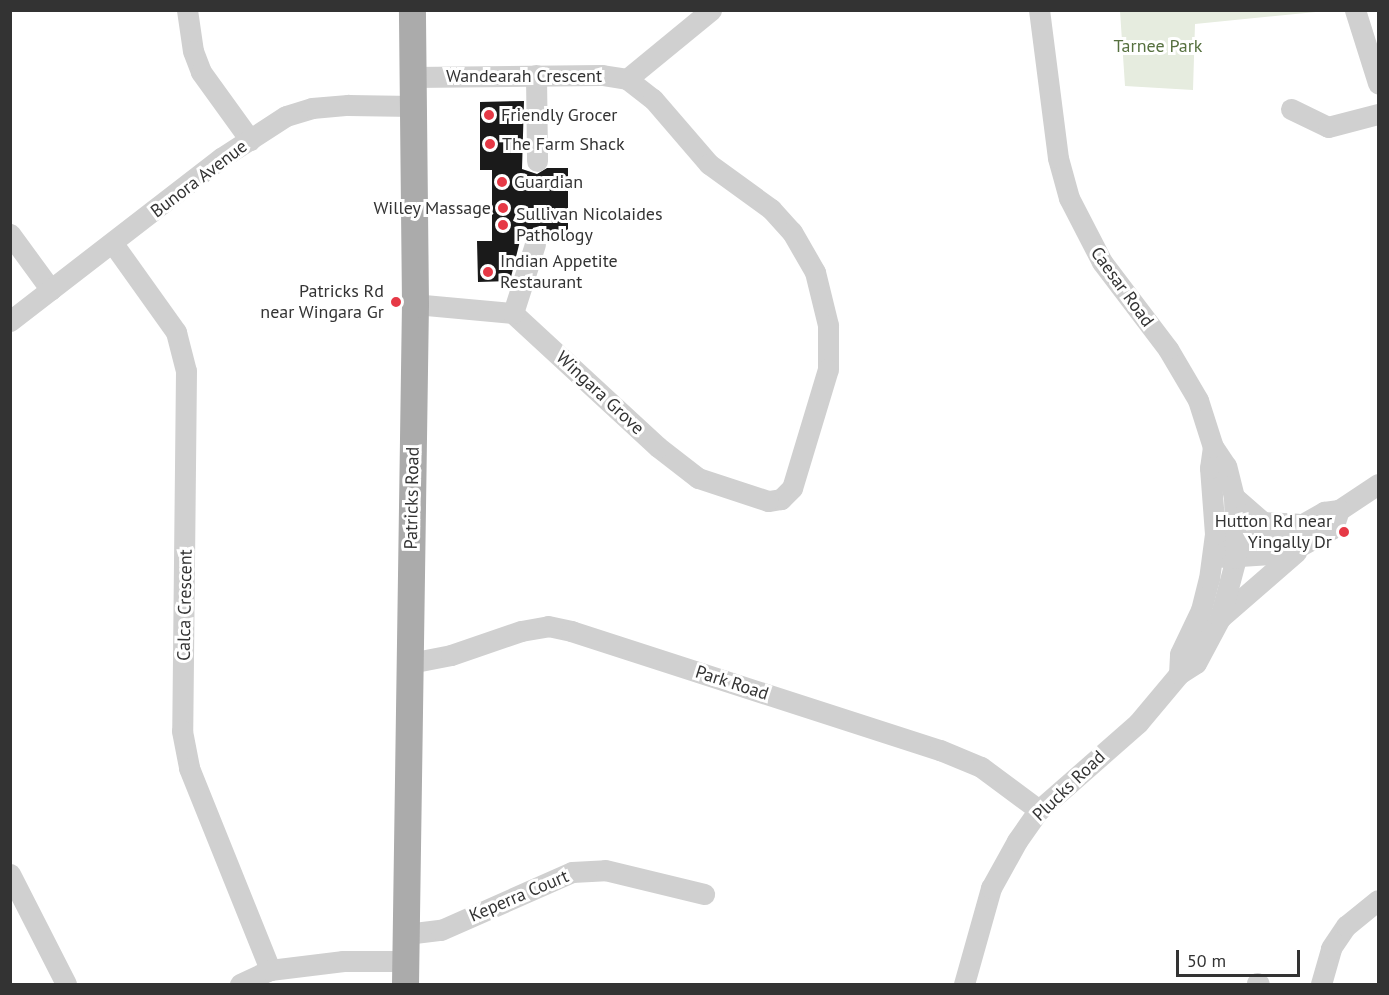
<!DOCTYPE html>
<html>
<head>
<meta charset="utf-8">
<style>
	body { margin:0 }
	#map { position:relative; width:1389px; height:995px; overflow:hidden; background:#fff; font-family:"PT Sans",sans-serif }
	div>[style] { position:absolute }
	.green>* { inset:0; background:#e6ecdf }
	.building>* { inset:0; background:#1a1a1a }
	.minor>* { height:21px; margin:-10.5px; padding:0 10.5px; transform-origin:10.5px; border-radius:10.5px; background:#d0d0d0 }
	.major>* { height:27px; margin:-13.5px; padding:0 13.5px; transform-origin:13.5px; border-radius:13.5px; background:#ababab }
	.dots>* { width:16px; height:16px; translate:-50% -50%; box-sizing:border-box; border:3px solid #fff; border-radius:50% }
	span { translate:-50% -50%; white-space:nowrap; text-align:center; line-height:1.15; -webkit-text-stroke:6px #fff; paint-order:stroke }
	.park-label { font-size:18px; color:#56703f }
	.street-label { font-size:18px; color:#333 }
	.poi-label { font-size:18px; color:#333 }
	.left { translate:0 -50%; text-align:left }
	.right { translate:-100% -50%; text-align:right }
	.frame { position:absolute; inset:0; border:12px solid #333; pointer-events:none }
	.scale { position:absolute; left:1176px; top:950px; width:124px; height:27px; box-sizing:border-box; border:3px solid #333; border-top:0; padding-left:8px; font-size:18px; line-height:21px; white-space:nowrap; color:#333; -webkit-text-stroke:4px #fff; paint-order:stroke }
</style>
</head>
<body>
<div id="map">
	<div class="green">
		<div style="clip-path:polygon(1120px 11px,1326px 10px,1326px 11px,1195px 24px,1193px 90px,1125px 86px)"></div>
	</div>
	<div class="building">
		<div style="clip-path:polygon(524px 101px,522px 169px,537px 174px,547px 168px,568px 168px,568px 236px,545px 236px,533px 231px,521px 237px,510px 281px,478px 282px,477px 241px,492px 241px,492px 170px,480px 170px,480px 102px)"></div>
	</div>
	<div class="minor">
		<div style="left:187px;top:10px;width:41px;rotate:81.7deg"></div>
		<div style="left:193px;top:51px;width:22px;rotate:69deg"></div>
		<div style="left:201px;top:72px;width:84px;rotate:54.2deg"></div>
		<div style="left:1355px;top:10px;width:77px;rotate:72.5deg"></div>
		<div style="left:536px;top:75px;width:86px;rotate:89.3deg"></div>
		<div style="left:413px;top:77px;width:189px;rotate:-0.6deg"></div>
		<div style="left:602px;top:75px;width:25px;rotate:9deg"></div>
		<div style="left:627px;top:79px;width:33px;rotate:38deg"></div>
		<div style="left:653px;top:99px;width:86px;rotate:49.3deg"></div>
		<div style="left:709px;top:164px;width:77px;rotate:36deg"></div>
		<div style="left:771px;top:209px;width:31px;rotate:48deg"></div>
		<div style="left:792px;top:232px;width:46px;rotate:60.1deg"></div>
		<div style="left:815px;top:272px;width:55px;rotate:76.2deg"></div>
		<div style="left:828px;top:325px;width:44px;rotate:90deg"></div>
		<div style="left:828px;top:369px;width:124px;rotate:106.8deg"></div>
		<div style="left:792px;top:488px;width:16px;rotate:135deg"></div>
		<div style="left:781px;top:499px;width:13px;rotate:171deg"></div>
		<div style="left:768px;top:501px;width:74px;rotate:-161.8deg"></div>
		<div style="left:698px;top:478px;width:51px;rotate:-142.2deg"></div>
		<div style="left:658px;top:447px;width:197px;rotate:-137.3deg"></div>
		<div style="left:513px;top:313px;width:98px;rotate:-174.8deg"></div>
		<div style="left:627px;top:79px;width:109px;rotate:-39.4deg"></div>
		<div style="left:1291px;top:109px;width:41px;rotate:25.9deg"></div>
		<div style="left:1328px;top:127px;width:52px;rotate:-14.6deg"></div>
		<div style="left:10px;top:234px;width:69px;rotate:53.8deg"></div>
		<div style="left:114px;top:245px;width:107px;rotate:54.5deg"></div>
		<div style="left:176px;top:332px;width:40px;rotate:75.6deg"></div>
		<div style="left:186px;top:371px;width:360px;rotate:90.6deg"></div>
		<div style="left:182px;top:731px;width:38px;rotate:79deg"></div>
		<div style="left:189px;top:768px;width:218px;rotate:68.1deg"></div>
		<div style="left:513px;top:313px;width:72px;rotate:-72.3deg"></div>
		<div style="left:10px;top:321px;width:267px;rotate:-37.7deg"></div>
		<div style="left:221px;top:158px;width:77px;rotate:-32.9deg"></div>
		<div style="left:286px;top:116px;width:27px;rotate:-17deg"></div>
		<div style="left:312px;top:108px;width:36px;rotate:-5deg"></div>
		<div style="left:348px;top:105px;width:65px;rotate:0.9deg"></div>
		<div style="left:1234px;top:497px;width:38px;rotate:41deg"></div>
		<div style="left:1263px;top:522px;width:35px;rotate:3deg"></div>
		<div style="left:1224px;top:542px;width:54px;rotate:-4.2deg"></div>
		<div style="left:1278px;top:538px;width:53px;rotate:-29.5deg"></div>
		<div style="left:1324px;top:512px;width:15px;rotate:-8deg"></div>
		<div style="left:1339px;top:510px;width:47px;rotate:-33.7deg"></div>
		<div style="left:1224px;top:557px;width:63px;rotate:-3.6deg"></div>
		<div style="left:1287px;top:553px;width:52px;rotate:-28.5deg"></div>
		<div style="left:1333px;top:528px;width:19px;rotate:-72deg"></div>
		<div style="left:1220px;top:618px;width:101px;rotate:-41deg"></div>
		<div style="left:410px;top:663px;width:42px;rotate:-11deg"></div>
		<div style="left:451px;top:655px;width:74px;rotate:-18.9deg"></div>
		<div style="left:521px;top:631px;width:27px;rotate:-10deg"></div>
		<div style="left:548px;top:626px;width:24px;rotate:12deg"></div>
		<div style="left:571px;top:631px;width:388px;rotate:17.9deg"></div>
		<div style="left:940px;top:750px;width:44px;rotate:22.5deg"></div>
		<div style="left:981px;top:767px;width:72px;rotate:36.6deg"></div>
		<div style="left:1179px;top:674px;width:20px;rotate:-87deg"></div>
		<div style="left:1180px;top:654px;width:49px;rotate:-64.5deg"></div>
		<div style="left:1201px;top:610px;width:32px;rotate:-76deg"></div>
		<div style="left:1209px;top:579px;width:45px;rotate:-82.4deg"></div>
		<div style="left:1215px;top:534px;width:66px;rotate:-94.3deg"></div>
		<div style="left:1210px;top:468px;width:21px;rotate:-82deg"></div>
		<div style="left:10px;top:874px;width:123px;rotate:63deg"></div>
		<div style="left:406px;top:934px;width:35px;rotate:-7deg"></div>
		<div style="left:441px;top:930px;width:143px;rotate:-23.9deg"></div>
		<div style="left:572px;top:872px;width:33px;rotate:-3deg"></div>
		<div style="left:605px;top:870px;width:102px;rotate:13.6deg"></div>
		<div style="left:1257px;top:983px;width:2px;rotate:27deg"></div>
		<div style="left:240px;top:984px;width:33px;rotate:-25deg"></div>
		<div style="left:270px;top:970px;width:74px;rotate:-7deg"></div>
		<div style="left:343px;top:961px;width:63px"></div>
		<div style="left:964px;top:984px;width:100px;rotate:-74.3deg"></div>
		<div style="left:991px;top:888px;width:54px;rotate:-61deg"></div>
		<div style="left:1017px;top:841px;width:38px;rotate:-55deg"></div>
		<div style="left:1039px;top:810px;width:132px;rotate:-41.3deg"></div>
		<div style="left:1138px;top:723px;width:64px;rotate:-50.1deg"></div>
		<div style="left:1179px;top:674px;width:20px;rotate:-33deg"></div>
		<div style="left:1196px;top:663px;width:51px;rotate:-61.9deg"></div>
		<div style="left:1220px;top:618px;width:62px;rotate:-75.1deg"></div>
		<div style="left:1236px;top:558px;width:61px;rotate:-91.9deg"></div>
		<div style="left:1234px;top:497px;width:32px;rotate:-104deg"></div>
		<div style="left:1226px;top:466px;width:23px;rotate:-124deg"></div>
		<div style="left:1213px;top:447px;width:49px;rotate:-107.7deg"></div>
		<div style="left:1198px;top:400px;width:59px;rotate:-120.5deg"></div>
		<div style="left:1168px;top:349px;width:109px;rotate:-127.2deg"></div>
		<div style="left:1102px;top:262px;width:72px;rotate:-117.3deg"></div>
		<div style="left:1069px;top:198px;width:41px;rotate:-105.4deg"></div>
		<div style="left:1058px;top:158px;width:149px;rotate:-97.3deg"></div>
		<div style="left:1321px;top:984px;width:37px;rotate:-74deg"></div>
		<div style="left:1331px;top:948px;width:27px;rotate:-56deg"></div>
		<div style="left:1346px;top:926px;width:41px;rotate:-39.1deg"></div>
	</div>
	<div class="major">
		<div style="left:405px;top:984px;width:680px;rotate:-89.16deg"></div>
		<div style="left:415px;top:304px;width:294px;rotate:-90.6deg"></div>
	</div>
	<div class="dots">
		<div style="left:489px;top:115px;background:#e63946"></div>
		<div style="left:490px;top:144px;background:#e63946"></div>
		<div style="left:502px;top:182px;background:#e63946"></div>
		<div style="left:503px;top:208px;background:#e63946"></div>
		<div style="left:503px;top:225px;background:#e63946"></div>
		<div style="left:488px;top:272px;background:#e63946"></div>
		<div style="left:396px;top:302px;background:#e63946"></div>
		<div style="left:1344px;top:532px;background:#e63946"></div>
	</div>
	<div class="park-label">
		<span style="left:1158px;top:46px">Tarnee Park</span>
	</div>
	<div class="street-label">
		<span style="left:524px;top:76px">Wandearah Crescent</span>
		<span style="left:199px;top:179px;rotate:-37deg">Bunora Avenue</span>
		<span style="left:1122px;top:287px;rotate:54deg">Caesar Road</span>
		<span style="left:600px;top:393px;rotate:43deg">Wingara Grove</span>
		<span style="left:412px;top:498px;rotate:-89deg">Patricks Road</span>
		<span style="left:185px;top:605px;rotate:-89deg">Calca Crescent</span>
		<span style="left:732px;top:683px;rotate:18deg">Park Road</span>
		<span style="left:1069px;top:786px;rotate:-44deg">Plucks Road</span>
		<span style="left:519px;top:896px;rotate:-23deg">Keperra Court</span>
	</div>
	<div class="poi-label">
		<span class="left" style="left:501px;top:115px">Friendly Grocer</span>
		<span class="left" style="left:502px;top:144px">The Farm Shack</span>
		<span class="left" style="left:514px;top:182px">Guardian</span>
		<span class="right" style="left:491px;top:208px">Willey Massage</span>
		<span class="left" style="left:516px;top:225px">Sullivan Nicolaides<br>Pathology</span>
		<span class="left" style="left:500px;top:272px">Indian Appetite<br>Restaurant</span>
		<span class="right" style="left:384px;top:302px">Patricks Rd<br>near Wingara Gr</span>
		<span class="right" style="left:1332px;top:532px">Hutton Rd near<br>Yingally Dr</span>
	</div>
	<div class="frame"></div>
	<div class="scale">50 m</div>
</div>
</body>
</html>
